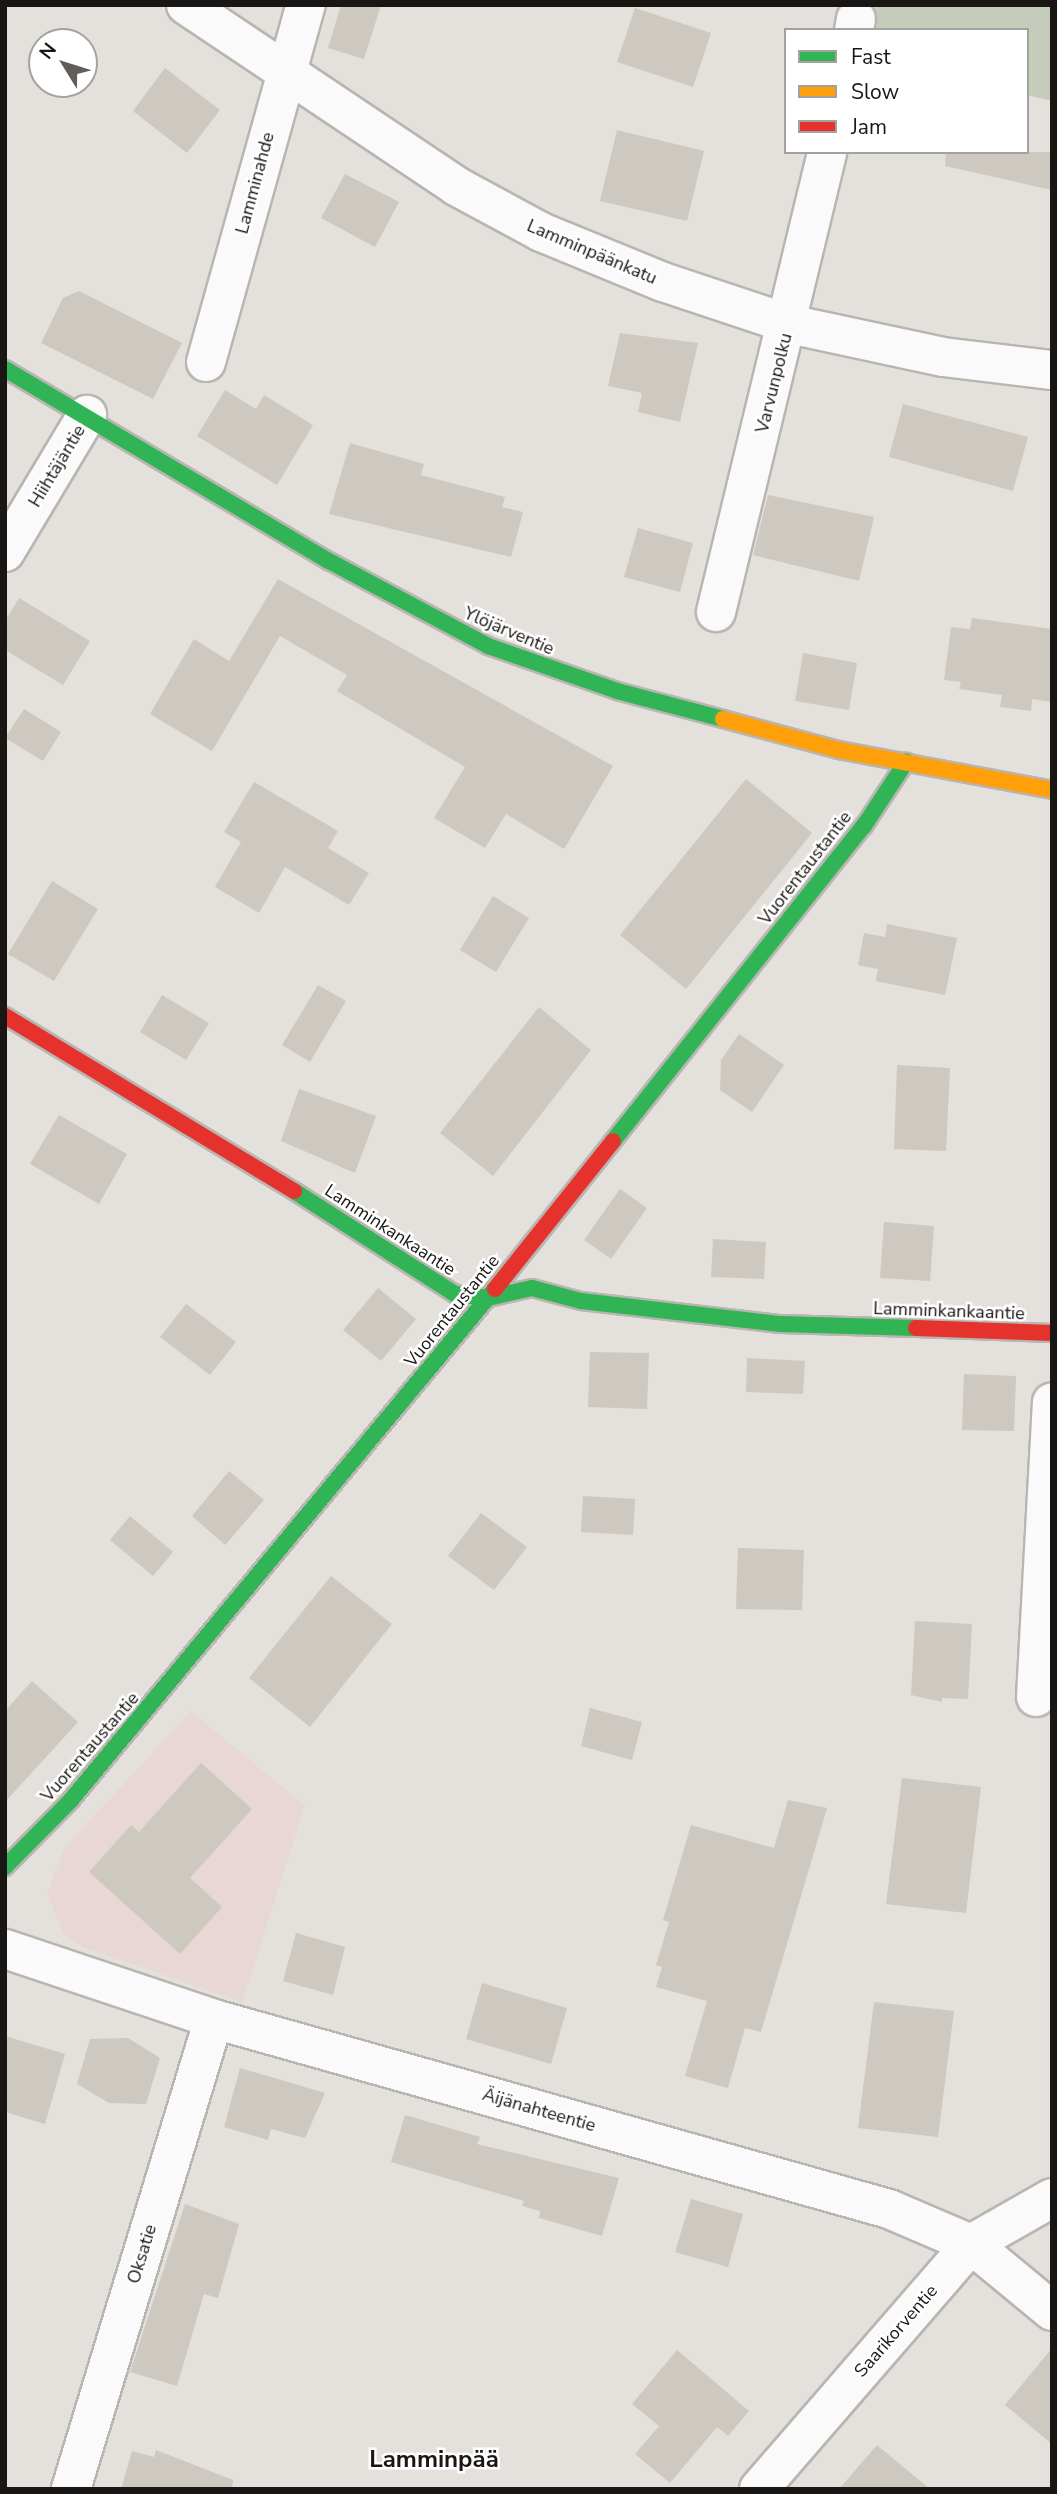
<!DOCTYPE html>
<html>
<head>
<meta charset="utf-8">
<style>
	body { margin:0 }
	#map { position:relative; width:1057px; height:2494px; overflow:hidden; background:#e4e0db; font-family:"Nunito Sans",sans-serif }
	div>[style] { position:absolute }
	.commercial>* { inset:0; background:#e8d7d4 }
	.green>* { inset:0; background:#c5ccbb }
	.building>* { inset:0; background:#cdc8c0 }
	.roads { filter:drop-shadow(2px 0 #b9b5b1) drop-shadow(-2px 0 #b9b5b1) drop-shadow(0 2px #b9b5b1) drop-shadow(0 -2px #b9b5b1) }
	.street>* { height:38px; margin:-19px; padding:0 19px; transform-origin:19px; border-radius:19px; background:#fbfafa }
	.fast>* { height:16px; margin:-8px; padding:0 8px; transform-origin:8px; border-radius:8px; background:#30b455 }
	.slow>* { height:16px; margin:-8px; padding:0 8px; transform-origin:8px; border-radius:8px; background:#ff9f0a }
	.jam>* { height:16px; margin:-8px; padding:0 8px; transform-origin:8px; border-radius:8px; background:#e5322d }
	span { translate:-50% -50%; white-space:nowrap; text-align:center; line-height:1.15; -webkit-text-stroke:5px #fff; paint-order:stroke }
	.street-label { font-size:18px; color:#191614 }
	.district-label { font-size:24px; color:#191614; font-weight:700 }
	.frame { position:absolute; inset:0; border:7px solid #191614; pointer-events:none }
	.legend { position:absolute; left:784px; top:28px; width:245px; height:126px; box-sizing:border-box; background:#fff; border:2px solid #a3a2a1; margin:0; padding:9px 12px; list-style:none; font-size:21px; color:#191614 }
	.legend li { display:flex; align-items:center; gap:14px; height:35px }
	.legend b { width:35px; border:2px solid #a3a2a1 }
	.north { position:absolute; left:28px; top:28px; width:70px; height:70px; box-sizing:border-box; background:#fff; border:2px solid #a3a2a1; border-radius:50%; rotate:308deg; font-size:19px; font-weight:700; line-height:28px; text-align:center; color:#191614 }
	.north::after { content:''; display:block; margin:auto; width:24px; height:32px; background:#605d5a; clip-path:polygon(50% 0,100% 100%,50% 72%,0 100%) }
</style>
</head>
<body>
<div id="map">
	<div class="commercial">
		<div style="clip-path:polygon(191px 1711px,305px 1806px,242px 2002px,85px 1948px,64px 1935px,47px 1893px,64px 1849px)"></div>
	</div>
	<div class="green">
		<div style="clip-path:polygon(876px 5px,1052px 5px,1052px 101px,1027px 95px,1027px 30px,870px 30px)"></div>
	</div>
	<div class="building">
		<div style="clip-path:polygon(341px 5px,381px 5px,364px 59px,328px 48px)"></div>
		<div style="clip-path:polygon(635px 8px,711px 33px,693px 87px,617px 62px)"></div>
		<div style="clip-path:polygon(165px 68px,220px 110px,187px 153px,133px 111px)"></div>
		<div style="clip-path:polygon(617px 130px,704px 151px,687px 221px,600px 201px)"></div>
		<div style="clip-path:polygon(946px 152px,1052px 152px,1052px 190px,945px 166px)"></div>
		<div style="clip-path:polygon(345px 174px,399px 202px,375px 247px,321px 218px)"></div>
		<div style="clip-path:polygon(79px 291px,182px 343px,153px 399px,41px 343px,63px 298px)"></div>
		<div style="clip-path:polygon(620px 333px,698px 343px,680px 422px,638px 412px,642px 393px,608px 386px)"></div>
		<div style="clip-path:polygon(225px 390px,256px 409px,264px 395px,313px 425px,277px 485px,197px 436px)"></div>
		<div style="clip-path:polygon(903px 404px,1028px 437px,1013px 491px,889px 457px)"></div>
		<div style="clip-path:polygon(350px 443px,424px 464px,421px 475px,505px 497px,502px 507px,523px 512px,511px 557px,329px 514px)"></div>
		<div style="clip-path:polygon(768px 495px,874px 517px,859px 581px,753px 555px)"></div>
		<div style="clip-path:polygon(638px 528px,693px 543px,680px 592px,624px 577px)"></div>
		<div style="clip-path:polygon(278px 579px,613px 766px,564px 849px,506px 814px,485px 848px,434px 818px,465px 767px,337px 691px,347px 675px,280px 636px,212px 751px,150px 714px,194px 639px,229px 661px)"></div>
		<div style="clip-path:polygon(19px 598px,90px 641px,63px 685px,5px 650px,5px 621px)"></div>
		<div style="clip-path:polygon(972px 618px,1052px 629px,1052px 702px,1032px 699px,1031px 711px,1000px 707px,1002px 695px,959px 689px,961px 682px,944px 680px,951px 627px,970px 629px)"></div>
		<div style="clip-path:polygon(803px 653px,857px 663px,849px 710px,795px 701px)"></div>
		<div style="clip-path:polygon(24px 709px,61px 732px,43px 761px,5px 738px)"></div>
		<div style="clip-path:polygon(746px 779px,812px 833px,686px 989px,620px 935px)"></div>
		<div style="clip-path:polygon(254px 782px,338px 831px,328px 848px,369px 873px,349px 905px,285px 867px,259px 913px,215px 887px,241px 842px,224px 832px)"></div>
		<div style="clip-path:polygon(52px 881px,98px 909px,54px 981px,8px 954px)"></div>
		<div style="clip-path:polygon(493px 896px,529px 918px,496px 972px,460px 950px)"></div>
		<div style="clip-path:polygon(887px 924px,957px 938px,945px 995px,876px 981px,878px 969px,858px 965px,864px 933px,885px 937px)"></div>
		<div style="clip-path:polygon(318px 985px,346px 1001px,310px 1062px,282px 1045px)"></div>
		<div style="clip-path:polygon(162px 995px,209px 1023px,186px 1060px,140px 1032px)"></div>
		<div style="clip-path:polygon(539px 1007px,591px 1050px,493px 1176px,440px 1133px)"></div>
		<div style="clip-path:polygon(739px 1034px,784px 1065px,752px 1112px,720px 1090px,721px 1060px)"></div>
		<div style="clip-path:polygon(897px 1065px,950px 1068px,946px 1151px,894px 1149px)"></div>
		<div style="clip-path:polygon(299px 1089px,376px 1116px,355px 1173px,281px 1141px)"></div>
		<div style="clip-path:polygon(59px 1115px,127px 1154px,99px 1204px,30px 1164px)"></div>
		<div style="clip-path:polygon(620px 1189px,647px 1208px,611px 1259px,584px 1240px)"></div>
		<div style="clip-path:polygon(884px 1222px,934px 1226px,930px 1281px,880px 1278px)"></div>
		<div style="clip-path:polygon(713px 1239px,766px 1242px,764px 1279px,711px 1277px)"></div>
		<div style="clip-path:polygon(378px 1288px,416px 1319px,381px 1361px,343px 1330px)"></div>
		<div style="clip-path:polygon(186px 1304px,236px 1342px,210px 1375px,160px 1337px)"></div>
		<div style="clip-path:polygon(590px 1352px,649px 1353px,647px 1409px,588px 1407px)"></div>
		<div style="clip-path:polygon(747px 1358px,805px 1361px,803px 1394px,746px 1392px)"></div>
		<div style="clip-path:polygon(964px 1374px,1016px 1376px,1014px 1431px,962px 1430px)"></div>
		<div style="clip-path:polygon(229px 1471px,264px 1500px,225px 1545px,192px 1516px)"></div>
		<div style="clip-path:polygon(583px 1496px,635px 1499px,633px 1535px,581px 1532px)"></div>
		<div style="clip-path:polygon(481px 1513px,527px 1547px,494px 1590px,448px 1556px)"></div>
		<div style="clip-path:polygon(130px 1516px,173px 1552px,153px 1576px,110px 1540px)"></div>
		<div style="clip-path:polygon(738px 1548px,804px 1550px,802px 1610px,736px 1609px)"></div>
		<div style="clip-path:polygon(331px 1576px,392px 1624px,310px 1727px,249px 1678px)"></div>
		<div style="clip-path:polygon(915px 1621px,972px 1624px,968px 1699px,942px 1698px,942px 1702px,911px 1695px)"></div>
		<div style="clip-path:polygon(32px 1681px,78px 1722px,5px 1802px,5px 1711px)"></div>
		<div style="clip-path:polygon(590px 1708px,642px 1722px,632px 1760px,581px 1746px)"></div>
		<div style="clip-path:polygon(201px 1763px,252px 1809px,190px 1878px,222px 1907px,180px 1954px,89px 1872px,131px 1825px,139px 1832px)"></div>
		<div style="clip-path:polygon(902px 1778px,981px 1787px,966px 1913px,886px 1904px)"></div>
		<div style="clip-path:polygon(788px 1800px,827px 1808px,761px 2032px,745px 2028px,728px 2088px,685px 2076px,707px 2001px,656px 1987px,662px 1967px,656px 1965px,669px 1922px,663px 1920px,691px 1825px,774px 1848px)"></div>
		<div style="clip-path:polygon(296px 1933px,345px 1947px,333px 1995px,283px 1981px)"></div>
		<div style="clip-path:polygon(482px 1983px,567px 2008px,551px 2064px,466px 2039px)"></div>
		<div style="clip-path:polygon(874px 2002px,954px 2011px,938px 2137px,858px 2128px)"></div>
		<div style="clip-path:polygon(5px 2036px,65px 2054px,45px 2124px,5px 2112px)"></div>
		<div style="clip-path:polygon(128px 2038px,160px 2058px,146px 2104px,109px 2103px,77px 2084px,90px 2039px)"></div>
		<div style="clip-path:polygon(240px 2068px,325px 2093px,305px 2138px,271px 2129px,268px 2140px,224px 2127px)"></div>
		<div style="clip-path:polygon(405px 2115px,480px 2137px,477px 2144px,619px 2178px,602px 2236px,539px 2218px,540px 2211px,522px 2206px,524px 2201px,391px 2162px)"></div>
		<div style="clip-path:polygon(691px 2199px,743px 2214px,728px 2267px,675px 2252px)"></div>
		<div style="clip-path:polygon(185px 2204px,239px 2224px,218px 2298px,204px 2294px,177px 2386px,130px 2372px)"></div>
		<div style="clip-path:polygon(1052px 2348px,1052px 2444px,1005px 2405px)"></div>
		<div style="clip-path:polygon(677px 2350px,749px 2411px,728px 2436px,717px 2427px,670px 2483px,635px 2454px,659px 2426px,632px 2404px)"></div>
		<div style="clip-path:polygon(877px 2445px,930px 2489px,839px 2489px)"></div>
		<div style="clip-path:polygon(156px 2450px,233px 2480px,232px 2489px,121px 2489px,132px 2451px,154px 2457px)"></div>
	</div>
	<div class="roads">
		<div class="street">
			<div style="left:186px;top:5px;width:325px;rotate:33.8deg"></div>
			<div style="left:456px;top:186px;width:97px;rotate:28.4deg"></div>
			<div style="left:541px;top:232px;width:132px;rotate:22.3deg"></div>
			<div style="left:663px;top:282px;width:133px;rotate:18.4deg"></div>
			<div style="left:789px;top:324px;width:157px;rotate:12.1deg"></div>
			<div style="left:943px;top:357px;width:110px;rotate:6.8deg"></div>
			<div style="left:854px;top:30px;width:11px;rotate:-80deg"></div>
			<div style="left:206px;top:362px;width:371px;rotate:-74.4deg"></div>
			<div style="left:5px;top:552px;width:160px;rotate:-59.1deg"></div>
			<div style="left:716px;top:612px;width:473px;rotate:-76.4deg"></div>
			<div style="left:1036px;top:1697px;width:295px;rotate:-86.9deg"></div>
			<div style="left:5px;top:1949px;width:220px;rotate:18.5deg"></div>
			<div style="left:214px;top:2019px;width:701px;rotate:15.72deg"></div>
			<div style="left:889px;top:2209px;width:89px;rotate:23.1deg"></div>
			<div style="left:971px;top:2244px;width:105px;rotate:39.6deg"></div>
			<div style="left:71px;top:2489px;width:491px;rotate:-73.1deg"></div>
			<div style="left:759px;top:2489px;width:324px;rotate:-49.1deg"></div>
			<div style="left:971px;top:2244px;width:93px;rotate:-29.6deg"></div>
		</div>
		<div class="fast">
			<div style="left:5px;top:369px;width:377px;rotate:30.7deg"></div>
			<div style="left:329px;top:561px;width:180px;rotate:28.1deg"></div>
			<div style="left:488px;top:646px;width:137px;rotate:19.2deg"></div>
			<div style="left:617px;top:691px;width:110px;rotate:14.8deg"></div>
			<div style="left:613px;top:1141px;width:403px;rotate:-51.5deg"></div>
			<div style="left:864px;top:826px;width:77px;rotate:-56.7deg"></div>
			<div style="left:294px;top:1191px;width:191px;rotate:32.6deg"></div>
			<div style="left:455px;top:1294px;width:33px;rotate:7deg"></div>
			<div style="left:488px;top:1298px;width:45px;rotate:-12.8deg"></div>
			<div style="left:532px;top:1288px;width:51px;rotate:14.9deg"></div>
			<div style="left:581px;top:1301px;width:201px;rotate:6.6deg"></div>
			<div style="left:781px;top:1324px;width:135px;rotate:1.7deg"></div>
			<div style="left:5px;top:1867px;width:94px;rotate:-45.4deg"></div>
			<div style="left:71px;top:1800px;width:664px;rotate:-50.32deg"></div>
		</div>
		<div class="slow">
			<div style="left:723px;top:719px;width:120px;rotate:15deg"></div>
			<div style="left:839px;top:750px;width:217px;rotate:10.6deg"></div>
		</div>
		<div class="jam">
			<div style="left:5px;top:1016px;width:338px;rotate:31.2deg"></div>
			<div style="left:495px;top:1289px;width:189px;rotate:-51.4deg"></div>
			<div style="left:916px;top:1328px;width:136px;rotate:2.1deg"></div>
		</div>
	</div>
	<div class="street-label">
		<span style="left:255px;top:183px;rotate:-75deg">Lamminahde</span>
		<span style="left:592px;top:252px;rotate:23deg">Lamminpäänkatu</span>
		<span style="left:774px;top:383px;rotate:-76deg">Varvunpolku</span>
		<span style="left:57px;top:466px;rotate:-59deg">Hiihtäjäntie</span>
		<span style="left:509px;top:631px;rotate:23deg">Ylöjärventie</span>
		<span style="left:805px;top:868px;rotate:-52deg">Vuorentaustantie</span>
		<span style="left:390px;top:1230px;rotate:33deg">Lamminkankaantie</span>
		<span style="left:452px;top:1311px;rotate:-51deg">Vuorentaustantie</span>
		<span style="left:949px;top:1311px;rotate:2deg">Lamminkankaantie</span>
		<span style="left:90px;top:1747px;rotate:-49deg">Vuorentaustantie</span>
		<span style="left:539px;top:2110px;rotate:16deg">Äijänahteentie</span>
		<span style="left:142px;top:2254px;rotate:-73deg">Oksatie</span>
		<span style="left:896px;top:2331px;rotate:-49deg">Saarikorventie</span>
	</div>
	<div class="district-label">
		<span style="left:434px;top:2460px">Lamminpää</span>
	</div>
	<div class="frame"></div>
	<ul class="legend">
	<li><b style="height:9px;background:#30b455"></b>Fast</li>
	<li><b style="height:9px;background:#ff9f0a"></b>Slow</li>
	<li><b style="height:9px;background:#e5322d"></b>Jam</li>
	</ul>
	<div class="north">N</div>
</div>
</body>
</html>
